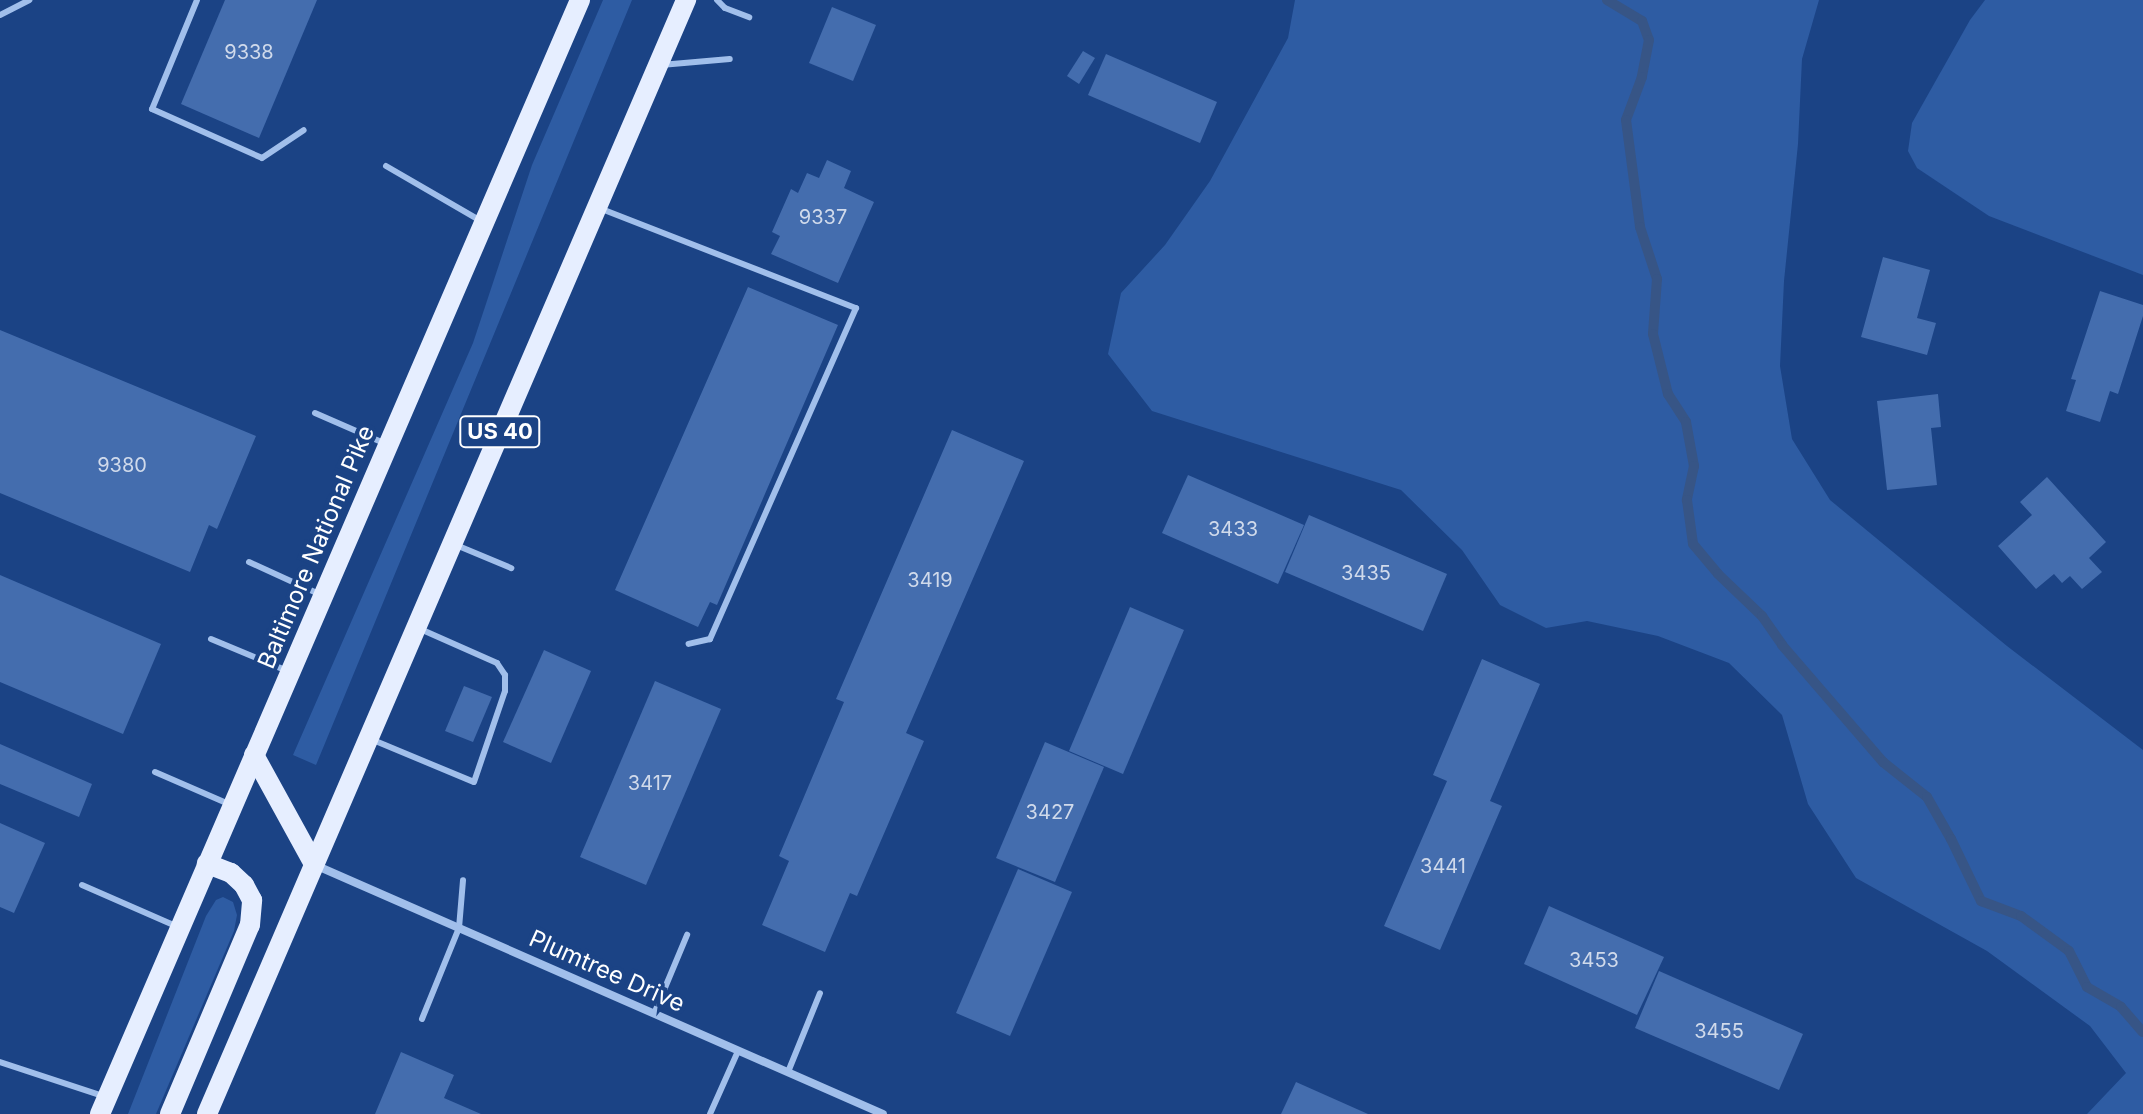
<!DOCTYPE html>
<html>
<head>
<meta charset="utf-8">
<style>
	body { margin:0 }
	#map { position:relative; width:2143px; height:1114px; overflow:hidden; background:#1b4385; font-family:Inter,sans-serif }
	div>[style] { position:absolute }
	.green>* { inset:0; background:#2e5ca3 }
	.stream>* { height:10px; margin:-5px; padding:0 5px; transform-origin:5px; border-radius:5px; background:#375586 }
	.building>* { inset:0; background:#446dae }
	.lane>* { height:6px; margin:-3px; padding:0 3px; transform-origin:3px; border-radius:3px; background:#a1bfeb }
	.street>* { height:8px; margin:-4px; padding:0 4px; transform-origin:4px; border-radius:4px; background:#a1bfeb }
	.primary>* { height:20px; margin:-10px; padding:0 10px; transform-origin:10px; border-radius:10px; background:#e6eeff }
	span { translate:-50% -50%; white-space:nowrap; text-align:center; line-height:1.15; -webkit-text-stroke:8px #1b4385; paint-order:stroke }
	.number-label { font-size:20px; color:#d0daeb }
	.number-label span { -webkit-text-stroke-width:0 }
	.shield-label span { padding:2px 6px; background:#1b4385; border:2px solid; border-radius:6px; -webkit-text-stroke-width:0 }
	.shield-label { font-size:22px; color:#fff; font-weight:700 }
	.street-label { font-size:24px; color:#fff }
</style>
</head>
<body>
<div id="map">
	<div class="green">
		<div style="clip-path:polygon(603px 0,632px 0,316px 765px,293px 755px,473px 343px,532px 165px)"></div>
		<div style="clip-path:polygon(1295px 0,1819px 0,1802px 59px,1798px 144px,1784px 281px,1780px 366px,1792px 439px,1830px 500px,2007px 646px,2143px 750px,2143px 1114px,2087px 1114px,2126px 1073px,2090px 1026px,1987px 951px,1856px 878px,1808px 804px,1782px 715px,1729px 663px,1658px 636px,1587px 621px,1546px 628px,1500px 605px,1462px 550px,1401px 490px,1152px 411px,1108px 354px,1121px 293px,1165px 245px,1210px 181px,1288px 38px)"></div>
		<div style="clip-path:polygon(1985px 0,2143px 0,2143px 275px,1989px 216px,1917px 168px,1908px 151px,1912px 123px,1970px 20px)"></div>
		<div style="clip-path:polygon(223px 897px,233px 902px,237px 915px,234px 931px,156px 1114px,128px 1114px,206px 916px,216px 900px)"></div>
	</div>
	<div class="stream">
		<div style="left:1607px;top:0;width:41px;rotate:31deg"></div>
		<div style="left:1642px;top:21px;width:20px;rotate:70deg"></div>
		<div style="left:1649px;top:40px;width:38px;rotate:101deg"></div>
		<div style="left:1642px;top:77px;width:46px;rotate:110.4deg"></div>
		<div style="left:1626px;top:120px;width:108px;rotate:82.5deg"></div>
		<div style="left:1640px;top:227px;width:55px;rotate:71.9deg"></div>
		<div style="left:1657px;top:279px;width:55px;rotate:94.2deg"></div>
		<div style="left:1653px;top:334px;width:62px;rotate:76deg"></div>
		<div style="left:1668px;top:394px;width:33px;rotate:57deg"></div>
		<div style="left:1686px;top:422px;width:45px;rotate:79.7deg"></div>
		<div style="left:1694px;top:466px;width:35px;rotate:102deg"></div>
		<div style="left:1687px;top:500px;width:44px;rotate:82.2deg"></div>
		<div style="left:1693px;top:544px;width:39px;rotate:50deg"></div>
		<div style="left:1718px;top:574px;width:61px;rotate:43.7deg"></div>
		<div style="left:1762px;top:616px;width:35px;rotate:55deg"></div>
		<div style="left:1782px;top:645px;width:155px;rotate:49.2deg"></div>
		<div style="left:1883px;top:762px;width:56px;rotate:38.5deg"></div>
		<div style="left:1927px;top:797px;width:48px;rotate:60.3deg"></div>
		<div style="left:1951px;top:839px;width:69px;rotate:64.2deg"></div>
		<div style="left:1981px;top:901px;width:43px;rotate:20.6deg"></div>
		<div style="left:2021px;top:916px;width:59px;rotate:36.1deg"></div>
		<div style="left:2069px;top:951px;width:40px;rotate:63.4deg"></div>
		<div style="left:2087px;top:987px;width:39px;rotate:30deg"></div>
		<div style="left:2121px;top:1007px;width:33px;rotate:49deg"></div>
	</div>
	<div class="building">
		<div style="clip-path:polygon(225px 0,317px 0,259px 138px,181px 104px)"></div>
		<div style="clip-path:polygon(832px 7px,876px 25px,853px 81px,809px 63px)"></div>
		<div style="clip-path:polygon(1083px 51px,1095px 58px,1079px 84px,1067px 76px)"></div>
		<div style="clip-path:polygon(1106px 54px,1217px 102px,1200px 143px,1088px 95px)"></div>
		<div style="clip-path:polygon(827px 160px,851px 171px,844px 188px,874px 202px,838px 283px,771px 254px,780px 236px,772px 232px,791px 189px,798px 193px,807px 173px,819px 178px)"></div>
		<div style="clip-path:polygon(1883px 257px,1930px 270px,1917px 318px,1936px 323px,1927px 355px,1861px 337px)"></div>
		<div style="clip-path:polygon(748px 287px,838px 325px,717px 605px,710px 602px,698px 627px,615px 590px)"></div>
		<div style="clip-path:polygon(2100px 291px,2143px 305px,2143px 316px,2118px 394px,2110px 391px,2100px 422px,2066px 411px,2076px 380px,2071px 379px)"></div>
		<div style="clip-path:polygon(0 330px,256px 436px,217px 529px,209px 525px,190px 572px,0 493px)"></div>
		<div style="clip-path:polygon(1938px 394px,1941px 427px,1931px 428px,1937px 485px,1887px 490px,1877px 401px)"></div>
		<div style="clip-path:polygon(952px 430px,1024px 461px,906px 733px,924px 741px,857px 896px,850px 893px,825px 952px,762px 925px,789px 861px,779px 856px,844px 702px,836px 699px)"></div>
		<div style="clip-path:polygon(1188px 475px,1304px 525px,1278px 584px,1162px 533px)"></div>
		<div style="clip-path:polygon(2047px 477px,2106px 542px,2089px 558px,2102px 572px,2082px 589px,2070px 576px,2062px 583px,2054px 574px,2036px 589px,1998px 546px,2032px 515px,2020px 502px)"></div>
		<div style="clip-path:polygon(1309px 515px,1447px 574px,1423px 631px,1285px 572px)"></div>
		<div style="clip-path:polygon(0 575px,161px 644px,123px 734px,0 682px)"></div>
		<div style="clip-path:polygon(1130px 607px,1184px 630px,1123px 774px,1069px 751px)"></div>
		<div style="clip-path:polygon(544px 650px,591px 671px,551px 763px,503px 742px)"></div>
		<div style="clip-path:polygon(1482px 659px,1540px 684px,1490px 801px,1502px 806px,1440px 950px,1384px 926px,1447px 781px,1433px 775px)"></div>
		<div style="clip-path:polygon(655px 681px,721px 709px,646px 885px,580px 857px)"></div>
		<div style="clip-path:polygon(464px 686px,492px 697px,473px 742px,445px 731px)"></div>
		<div style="clip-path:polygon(1045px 742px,1104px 767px,1055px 882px,996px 858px)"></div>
		<div style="clip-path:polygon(0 744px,92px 784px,79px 817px,0 784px)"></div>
		<div style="clip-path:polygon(0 823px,45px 843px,14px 913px,0 907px)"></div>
		<div style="clip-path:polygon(1018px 869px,1072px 892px,1010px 1036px,956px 1013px)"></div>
		<div style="clip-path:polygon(1549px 906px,1664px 957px,1637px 1015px,1524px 964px)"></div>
		<div style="clip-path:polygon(1659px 971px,1803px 1034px,1779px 1090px,1635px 1028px)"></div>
		<div style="clip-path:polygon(401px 1052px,454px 1075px,444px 1098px,481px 1114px,375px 1114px)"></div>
		<div style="clip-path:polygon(1296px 1082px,1368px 1114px,1281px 1114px)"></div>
	</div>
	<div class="lane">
		<div style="left:197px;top:0;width:118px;rotate:112.4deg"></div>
		<div style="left:152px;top:109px;width:120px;rotate:24deg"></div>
		<div style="left:262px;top:158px;width:50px;rotate:-33.7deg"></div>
		<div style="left:717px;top:0;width:11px;rotate:45deg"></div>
		<div style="left:725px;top:8px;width:26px;rotate:21deg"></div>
		<div style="left:0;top:15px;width:33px;rotate:-27deg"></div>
		<div style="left:661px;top:65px;width:69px;rotate:-5deg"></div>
		<div style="left:386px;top:166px;width:110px;rotate:30.1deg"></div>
		<div style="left:599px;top:208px;width:276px;rotate:21.3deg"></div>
		<div style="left:856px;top:308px;width:362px;rotate:113.8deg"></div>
		<div style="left:710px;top:639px;width:22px;rotate:167deg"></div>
		<div style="left:315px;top:413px;width:75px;rotate:23.5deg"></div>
		<div style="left:456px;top:545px;width:60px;rotate:22.7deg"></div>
		<div style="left:249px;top:562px;width:77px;rotate:24.6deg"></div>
		<div style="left:211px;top:639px;width:80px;rotate:22.7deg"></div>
		<div style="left:373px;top:740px;width:109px;rotate:22.6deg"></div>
		<div style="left:474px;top:782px;width:96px;rotate:-71.2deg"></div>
		<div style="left:505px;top:691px;width:16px;rotate:-90deg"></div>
		<div style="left:505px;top:675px;width:14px;rotate:-124deg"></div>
		<div style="left:497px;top:663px;width:84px;rotate:-156.2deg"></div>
		<div style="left:155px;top:772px;width:81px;rotate:23.4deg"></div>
		<div style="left:82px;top:885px;width:103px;rotate:23.6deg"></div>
		<div style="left:654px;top:1014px;width:86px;rotate:-67.3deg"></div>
		<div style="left:422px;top:1019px;width:98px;rotate:-67.9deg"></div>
		<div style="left:459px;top:928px;width:48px;rotate:-85.2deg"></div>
		<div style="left:0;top:1062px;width:108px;rotate:18.3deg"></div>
		<div style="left:788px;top:1072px;width:85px;rotate:-67.9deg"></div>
		<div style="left:710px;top:1114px;width:69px;rotate:-66deg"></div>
	</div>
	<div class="street">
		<div style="left:315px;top:865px;width:620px;rotate:23.67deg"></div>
	</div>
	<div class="primary">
		<div style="left:254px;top:755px;width:124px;rotate:61.2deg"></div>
		<div style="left:100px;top:1114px;width:1213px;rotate:-66.69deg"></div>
		<div style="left:170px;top:1114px;width:205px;rotate:-67.1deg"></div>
		<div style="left:250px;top:925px;width:25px;rotate:-85deg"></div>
		<div style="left:252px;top:900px;width:17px;rotate:-118deg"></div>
		<div style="left:244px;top:885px;width:18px;rotate:-137deg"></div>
		<div style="left:231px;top:873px;width:26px;rotate:-159deg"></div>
		<div style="left:207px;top:1114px;width:1213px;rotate:-66.73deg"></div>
	</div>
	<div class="number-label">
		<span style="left:249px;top:52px">9338</span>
		<span style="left:823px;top:217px">9337</span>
		<span style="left:122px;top:465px">9380</span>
		<span style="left:1233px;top:529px">3433</span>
		<span style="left:1366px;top:573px">3435</span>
		<span style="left:930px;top:580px">3419</span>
		<span style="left:650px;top:783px">3417</span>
		<span style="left:1050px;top:812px">3427</span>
		<span style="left:1443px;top:866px">3441</span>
		<span style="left:1594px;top:960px">3453</span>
		<span style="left:1719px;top:1031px">3455</span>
	</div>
	<div class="shield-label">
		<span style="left:500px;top:432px">US 40</span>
	</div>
	<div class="street-label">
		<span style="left:316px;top:547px;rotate:-67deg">Baltimore National Pike</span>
		<span style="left:607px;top:971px;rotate:24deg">Plumtree Drive</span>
	</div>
</div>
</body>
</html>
